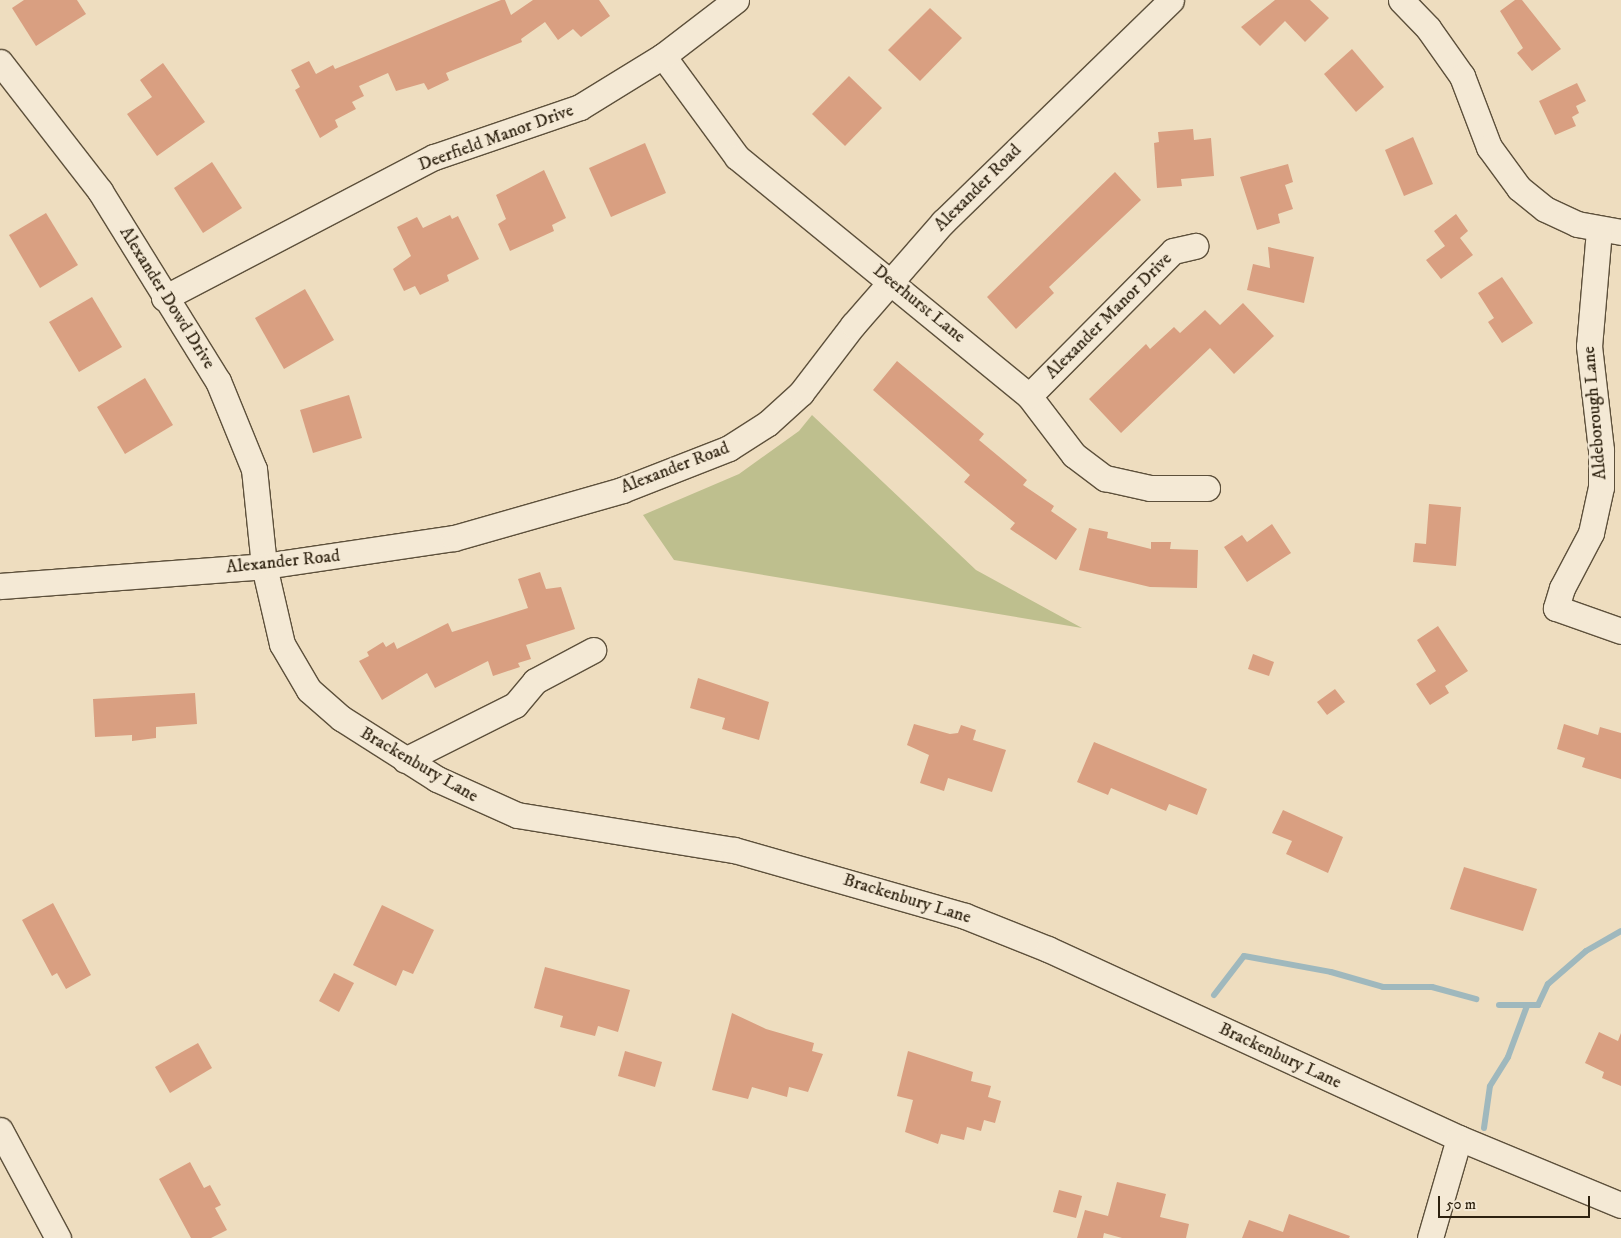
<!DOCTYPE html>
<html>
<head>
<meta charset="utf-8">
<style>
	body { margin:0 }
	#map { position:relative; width:1621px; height:1238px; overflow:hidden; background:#eeddbf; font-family:"IM FELL DW Pica",serif }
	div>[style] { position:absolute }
	.green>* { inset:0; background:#bebf8e }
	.stream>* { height:6px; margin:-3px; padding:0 3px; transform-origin:3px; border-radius:3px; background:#9fb8bd }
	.building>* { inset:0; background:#d99f81 }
	.roads { filter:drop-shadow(1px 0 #5d503b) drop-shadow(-1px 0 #5d503b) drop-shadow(0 1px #5d503b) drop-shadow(0 -1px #5d503b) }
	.minor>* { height:25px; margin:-12.5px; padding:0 12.5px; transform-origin:12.5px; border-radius:12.5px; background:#f4e9d5 }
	span { translate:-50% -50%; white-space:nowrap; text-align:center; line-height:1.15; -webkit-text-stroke:5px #f4e9d5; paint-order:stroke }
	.street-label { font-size:18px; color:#2d210f }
	.scale { position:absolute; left:1438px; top:1196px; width:152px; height:22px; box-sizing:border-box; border:2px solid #2d210f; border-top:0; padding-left:6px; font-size:15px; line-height:18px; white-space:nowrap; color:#2d210f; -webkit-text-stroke:4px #f4e9d5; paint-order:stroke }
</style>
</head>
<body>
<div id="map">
	<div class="green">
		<div style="clip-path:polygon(812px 415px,976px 570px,1082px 628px,674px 560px,643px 515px,739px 474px,799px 431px)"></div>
	</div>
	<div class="stream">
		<div style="left:1214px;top:995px;width:49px;rotate:-52.4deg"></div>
		<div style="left:1244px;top:956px;width:88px;rotate:10.4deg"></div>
		<div style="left:1331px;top:972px;width:54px;rotate:16.1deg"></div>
		<div style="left:1383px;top:987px;width:49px"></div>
		<div style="left:1432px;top:987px;width:46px;rotate:15.3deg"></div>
		<div style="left:1499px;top:1005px;width:39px"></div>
		<div style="left:1538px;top:1005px;width:23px;rotate:-65deg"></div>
		<div style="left:1548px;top:984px;width:50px;rotate:-41deg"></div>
		<div style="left:1586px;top:951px;width:40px;rotate:-29.7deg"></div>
		<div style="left:1484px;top:1128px;width:42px;rotate:-81.9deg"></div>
		<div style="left:1490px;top:1086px;width:34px;rotate:-58deg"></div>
		<div style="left:1508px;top:1057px;width:54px;rotate:-69.6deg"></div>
	</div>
	<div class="building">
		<div style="clip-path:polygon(24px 0,77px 0,86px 14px,36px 46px,12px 8px)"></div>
		<div style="clip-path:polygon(501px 0,505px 0,511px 15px,533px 0,599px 0,610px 16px,581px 37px,573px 29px,558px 40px,545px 22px,521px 39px,522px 42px,446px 73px,449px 80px,428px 90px,424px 83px,396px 91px,388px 73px,359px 86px,364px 96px,352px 102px,356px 109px,335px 120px,338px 127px,320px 138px,295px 90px,300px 87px,291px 70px,309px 61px,316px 74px,333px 65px,335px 69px)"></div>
		<div style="clip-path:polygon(1275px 0,1310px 0,1329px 18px,1305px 42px,1285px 21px,1260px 46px,1241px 27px)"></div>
		<div style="clip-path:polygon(1515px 0,1522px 0,1561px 49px,1532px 71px,1517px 53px,1523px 48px,1500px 11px)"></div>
		<div style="clip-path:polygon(930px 8px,962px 38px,920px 81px,888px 50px)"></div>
		<div style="clip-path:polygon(1352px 49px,1384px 87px,1356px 112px,1324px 74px)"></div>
		<div style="clip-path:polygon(163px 63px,205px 122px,157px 156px,127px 114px,152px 97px,140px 80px)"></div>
		<div style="clip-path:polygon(849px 76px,882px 108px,845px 146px,812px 114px)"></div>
		<div style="clip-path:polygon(1577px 83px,1586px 101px,1576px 106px,1579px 113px,1572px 117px,1576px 126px,1555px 135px,1539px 101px)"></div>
		<div style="clip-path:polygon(1193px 129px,1194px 140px,1211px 138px,1214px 176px,1181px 179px,1182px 186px,1157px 188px,1154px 143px,1159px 142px,1158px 132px)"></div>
		<div style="clip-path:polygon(1413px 137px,1433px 184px,1404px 196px,1385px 150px)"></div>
		<div style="clip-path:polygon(645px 143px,666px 193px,611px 217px,589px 168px)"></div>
		<div style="clip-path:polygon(212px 162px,242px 208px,203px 233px,174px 188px)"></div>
		<div style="clip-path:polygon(1288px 164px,1293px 182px,1285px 185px,1293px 209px,1278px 214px,1280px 223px,1257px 230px,1240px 177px)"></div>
		<div style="clip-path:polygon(544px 170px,566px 218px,552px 225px,554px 231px,510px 251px,498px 224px,506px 219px,496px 195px)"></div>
		<div style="clip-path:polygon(1115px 172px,1141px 200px,1049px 287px,1054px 293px,1016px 329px,987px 297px)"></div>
		<div style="clip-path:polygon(46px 213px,78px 265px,40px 288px,9px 235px)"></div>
		<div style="clip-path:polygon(1456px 214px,1468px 231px,1460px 238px,1473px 255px,1441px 279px,1426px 260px,1445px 246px,1434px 231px)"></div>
		<div style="clip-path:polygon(450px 215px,452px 219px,458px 216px,479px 259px,447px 275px,449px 281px,420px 295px,415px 286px,404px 291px,393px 269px,411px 256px,397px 227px,417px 217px,423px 228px)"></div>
		<div style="clip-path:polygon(1268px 247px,1314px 257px,1304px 303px,1247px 290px,1253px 264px,1270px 268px)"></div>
		<div style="clip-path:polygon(1502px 277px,1533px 323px,1502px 343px,1488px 322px,1494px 318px,1478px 293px)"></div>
		<div style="clip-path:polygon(305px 289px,334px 340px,284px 369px,255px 318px)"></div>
		<div style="clip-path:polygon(92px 297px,122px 347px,79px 372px,49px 322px)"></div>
		<div style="clip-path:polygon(1243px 303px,1274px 336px,1234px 374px,1210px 348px,1121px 433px,1089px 399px,1146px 344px,1150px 349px,1174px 327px,1180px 333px,1205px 310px,1220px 325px)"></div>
		<div style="clip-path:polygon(897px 361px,984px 434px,979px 440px,1027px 480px,1023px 485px,1054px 506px,1051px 511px,1077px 529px,1056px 560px,1010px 529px,1015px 523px,964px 482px,970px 475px,873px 390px)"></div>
		<div style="clip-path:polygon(145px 378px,173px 425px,125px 454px,97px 407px)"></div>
		<div style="clip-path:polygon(349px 395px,362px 438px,313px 453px,300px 410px)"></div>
		<div style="clip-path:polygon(1429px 504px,1461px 507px,1456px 566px,1413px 562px,1415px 543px,1426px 544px)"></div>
		<div style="clip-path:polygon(1272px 524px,1291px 553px,1247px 582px,1224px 547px,1242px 535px,1247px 542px)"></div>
		<div style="clip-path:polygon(1089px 528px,1108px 532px,1107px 538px,1151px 549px,1151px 542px,1171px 542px,1170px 549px,1198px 550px,1197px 588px,1150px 587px,1079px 570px)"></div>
		<div style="clip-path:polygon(540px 572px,546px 589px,561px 587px,575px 629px,526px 645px,531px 659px,518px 663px,520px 667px,493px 676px,488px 661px,435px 688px,427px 673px,382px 700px,359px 661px,369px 656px,367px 652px,383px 642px,386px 647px,394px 642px,397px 649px,448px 623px,452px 632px,528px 608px,518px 579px)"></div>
		<div style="clip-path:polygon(1438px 626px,1468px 671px,1445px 686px,1449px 693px,1430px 705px,1416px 684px,1436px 671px,1417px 640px)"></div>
		<div style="clip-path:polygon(1253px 654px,1274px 662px,1269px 676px,1248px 669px)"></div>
		<div style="clip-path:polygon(698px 678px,769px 702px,759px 740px,722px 729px,725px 718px,690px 708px)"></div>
		<div style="clip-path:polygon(1335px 689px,1345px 702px,1327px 715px,1317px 702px)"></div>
		<div style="clip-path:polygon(195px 693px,197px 724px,156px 727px,156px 738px,132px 741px,132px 735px,95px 737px,93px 699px)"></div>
		<div style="clip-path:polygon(914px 724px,950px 734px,958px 733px,961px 725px,976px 730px,973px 740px,1006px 750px,992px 792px,948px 778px,944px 791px,920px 783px,929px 755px,907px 745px)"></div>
		<div style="clip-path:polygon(1564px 724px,1598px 735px,1600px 727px,1621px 733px,1621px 779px,1582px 767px,1585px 758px,1557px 749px)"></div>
		<div style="clip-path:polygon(1094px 742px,1207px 789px,1197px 815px,1169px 804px,1166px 811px,1111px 788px,1108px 795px,1077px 782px)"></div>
		<div style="clip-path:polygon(1283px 810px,1343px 837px,1328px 873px,1286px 854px,1292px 841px,1272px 833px)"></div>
		<div style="clip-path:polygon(1464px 867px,1537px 889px,1523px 931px,1450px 909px)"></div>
		<div style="clip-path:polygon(53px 903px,91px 975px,66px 989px,57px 973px,52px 976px,22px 920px)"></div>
		<div style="clip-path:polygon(382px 905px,434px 930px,413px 974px,403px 970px,396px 986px,353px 965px)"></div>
		<div style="clip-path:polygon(545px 967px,630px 990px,618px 1032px,598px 1026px,595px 1036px,560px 1027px,563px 1016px,534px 1008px)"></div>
		<div style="clip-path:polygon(334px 973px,354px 983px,339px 1012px,319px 1001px)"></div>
		<div style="clip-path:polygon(732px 1013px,766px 1029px,814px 1043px,812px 1051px,823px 1054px,808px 1092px,789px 1087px,787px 1097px,752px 1087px,748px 1099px,712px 1090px)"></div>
		<div style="clip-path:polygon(1599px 1032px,1618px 1041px,1621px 1033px,1621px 1086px,1602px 1078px,1604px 1072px,1585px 1063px)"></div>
		<div style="clip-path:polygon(198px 1043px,212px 1068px,170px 1093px,155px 1067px)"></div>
		<div style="clip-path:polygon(625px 1051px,662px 1062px,655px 1087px,618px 1076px)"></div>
		<div style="clip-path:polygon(908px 1051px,973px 1072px,971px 1081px,991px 1086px,988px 1097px,1001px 1101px,995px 1123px,984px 1120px,981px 1131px,967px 1127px,964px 1140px,941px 1134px,938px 1144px,905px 1132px,913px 1100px,897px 1096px)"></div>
		<div style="clip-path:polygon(190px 1162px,204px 1188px,210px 1185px,221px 1205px,215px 1208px,227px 1230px,211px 1238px,191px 1238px,159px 1179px)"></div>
		<div style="clip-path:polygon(1117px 1182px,1166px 1194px,1160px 1217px,1189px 1224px,1186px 1238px,1122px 1238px,1104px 1233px,1103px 1238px,1077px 1238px,1085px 1210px,1108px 1216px)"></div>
		<div style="clip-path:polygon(1059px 1190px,1082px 1196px,1076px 1218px,1053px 1212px)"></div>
		<div style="clip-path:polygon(1289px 1214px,1350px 1236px,1349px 1238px,1242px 1238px,1249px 1220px,1283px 1232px)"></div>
	</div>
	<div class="roads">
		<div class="minor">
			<div style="left:1401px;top:0;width:39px;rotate:46deg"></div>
			<div style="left:1428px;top:28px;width:59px;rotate:54.7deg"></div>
			<div style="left:1462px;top:76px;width:76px;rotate:69.2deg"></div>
			<div style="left:1489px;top:147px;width:51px;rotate:53.8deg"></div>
			<div style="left:1519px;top:188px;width:33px;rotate:39deg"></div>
			<div style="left:1545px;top:209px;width:35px;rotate:25deg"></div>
			<div style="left:1577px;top:224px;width:45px;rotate:10.3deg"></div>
			<div style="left:663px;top:56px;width:125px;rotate:53.8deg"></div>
			<div style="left:737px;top:157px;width:377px;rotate:39.3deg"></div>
			<div style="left:1029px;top:396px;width:74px;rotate:52.7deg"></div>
			<div style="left:1074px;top:455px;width:39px;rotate:37deg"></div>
			<div style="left:1105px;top:478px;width:46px;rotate:12.5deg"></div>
			<div style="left:1150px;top:488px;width:57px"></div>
			<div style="left:0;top:62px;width:163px;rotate:52.2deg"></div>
			<div style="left:100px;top:191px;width:224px;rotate:58.2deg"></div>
			<div style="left:218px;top:381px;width:95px;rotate:67.8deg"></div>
			<div style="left:254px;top:469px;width:98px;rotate:84.1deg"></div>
			<div style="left:264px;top:566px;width:80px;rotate:77deg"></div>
			<div style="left:282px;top:644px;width:53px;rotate:59.6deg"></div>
			<div style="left:309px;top:690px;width:43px;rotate:41.2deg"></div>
			<div style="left:341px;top:718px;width:114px;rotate:32.4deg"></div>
			<div style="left:437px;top:779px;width:88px;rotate:24.2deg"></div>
			<div style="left:517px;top:815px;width:220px;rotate:9.2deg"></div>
			<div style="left:734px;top:850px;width:240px;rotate:15.9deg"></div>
			<div style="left:965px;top:916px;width:89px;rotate:21.7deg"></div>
			<div style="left:1048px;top:949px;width:452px;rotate:24.7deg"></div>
			<div style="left:1459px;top:1138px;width:175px;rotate:22.5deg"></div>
			<div style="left:1599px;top:230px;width:116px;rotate:94.9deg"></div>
			<div style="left:1589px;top:346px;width:105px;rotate:83.4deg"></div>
			<div style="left:1601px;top:450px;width:37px;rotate:90deg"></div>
			<div style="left:1601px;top:487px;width:47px;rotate:102.3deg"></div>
			<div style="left:1591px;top:533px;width:62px;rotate:117.8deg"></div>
			<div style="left:1562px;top:588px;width:21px;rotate:107deg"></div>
			<div style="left:1556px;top:608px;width:69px;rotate:19.5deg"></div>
			<div style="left:164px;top:298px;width:305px;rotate:-27.6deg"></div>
			<div style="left:434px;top:157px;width:154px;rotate:-18.9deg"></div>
			<div style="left:580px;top:107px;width:97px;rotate:-31.6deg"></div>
			<div style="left:663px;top:56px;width:92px;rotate:-37.5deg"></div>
			<div style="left:1029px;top:396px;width:204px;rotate:-45.2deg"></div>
			<div style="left:1173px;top:251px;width:23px;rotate:-13deg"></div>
			<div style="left:0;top:586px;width:265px;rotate:-4.3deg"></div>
			<div style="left:264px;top:566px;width:192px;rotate:-8.4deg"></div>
			<div style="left:454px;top:538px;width:175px;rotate:-15.9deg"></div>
			<div style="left:622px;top:490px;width:115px;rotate:-21.4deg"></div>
			<div style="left:729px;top:448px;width:46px;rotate:-32.7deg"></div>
			<div style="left:768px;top:423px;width:45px;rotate:-42.3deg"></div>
			<div style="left:801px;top:393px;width:86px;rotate:-52.6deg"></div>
			<div style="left:853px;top:325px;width:137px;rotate:-48.9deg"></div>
			<div style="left:943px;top:222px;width:318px;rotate:-44.2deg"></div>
			<div style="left:405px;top:760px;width:123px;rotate:-26.6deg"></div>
			<div style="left:515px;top:705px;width:31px;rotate:-50deg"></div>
			<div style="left:535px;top:681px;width:66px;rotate:-28.1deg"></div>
			<div style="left:0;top:1130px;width:123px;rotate:61.8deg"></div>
			<div style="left:1430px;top:1238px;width:104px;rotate:-73.8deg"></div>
		</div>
	</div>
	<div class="street-label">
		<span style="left:496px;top:138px;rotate:-20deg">Deerfield Manor Drive</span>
		<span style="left:978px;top:188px;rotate:-45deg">Alexander Road</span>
		<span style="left:167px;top:298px;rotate:58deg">Alexander Dowd Drive</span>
		<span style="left:919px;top:304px;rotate:39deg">Deerhurst Lane</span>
		<span style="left:1109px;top:316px;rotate:-45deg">Alexander Manor Drive</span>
		<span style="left:1595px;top:413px;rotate:-95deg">Aldeborough Lane</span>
		<span style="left:675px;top:468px;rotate:-21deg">Alexander Road</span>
		<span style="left:283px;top:562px;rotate:-6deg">Alexander Road</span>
		<span style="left:419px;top:765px;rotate:30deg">Brackenbury Lane</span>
		<span style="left:907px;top:899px;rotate:17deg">Brackenbury Lane</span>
		<span style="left:1280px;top:1056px;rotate:25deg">Brackenbury Lane</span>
	</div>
	<div class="scale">50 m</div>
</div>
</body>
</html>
